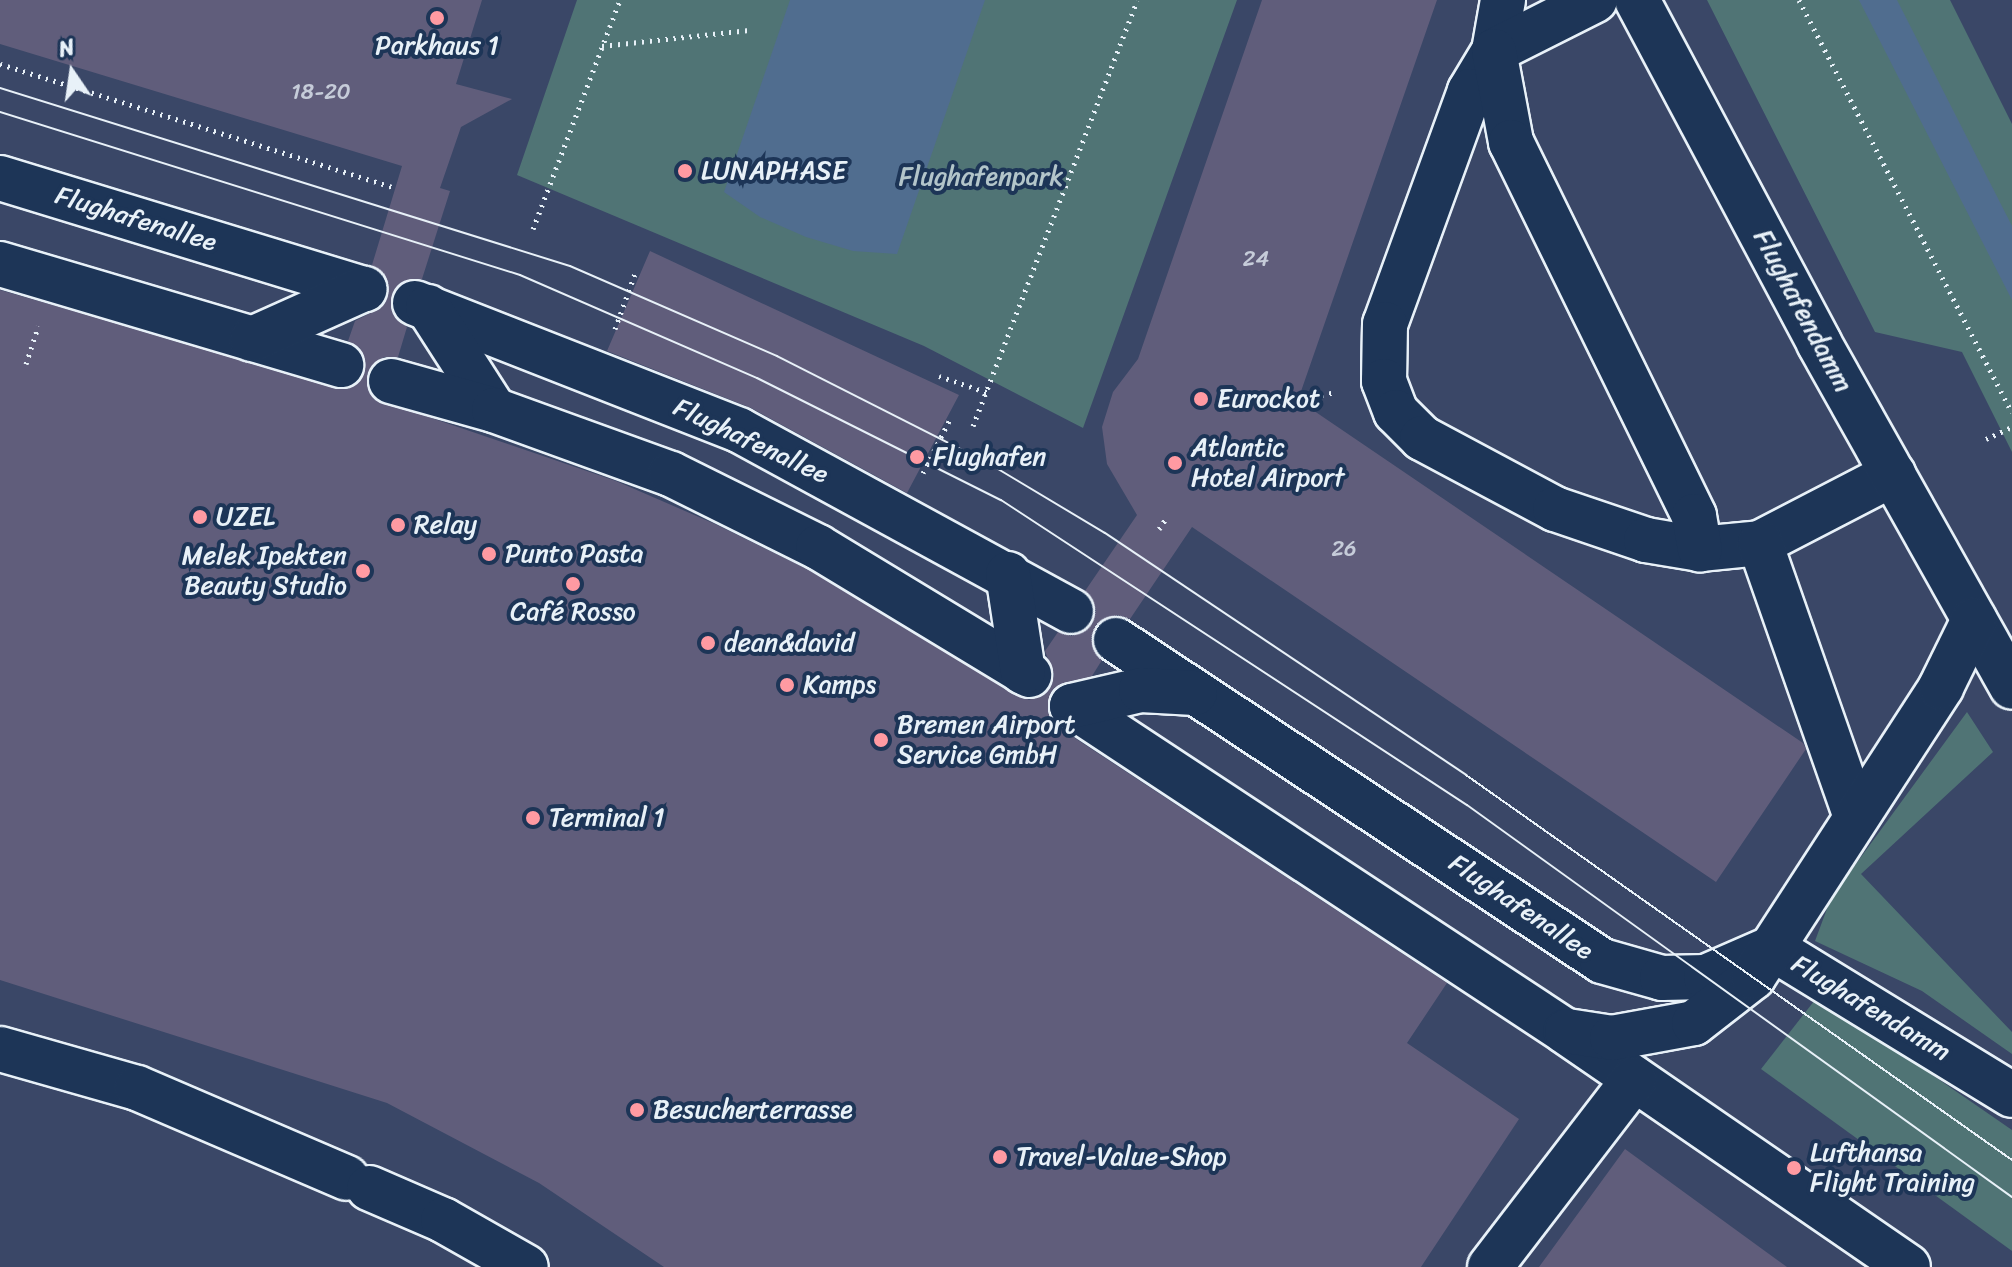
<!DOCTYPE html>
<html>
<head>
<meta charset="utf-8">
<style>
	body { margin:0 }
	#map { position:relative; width:2012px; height:1267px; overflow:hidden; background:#2a3d5e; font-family:Sriracha,sans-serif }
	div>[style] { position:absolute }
	.built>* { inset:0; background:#3a4767 }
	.green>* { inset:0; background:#507475 }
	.water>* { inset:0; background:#506d8f }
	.building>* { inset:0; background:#605d7b }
	.path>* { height:5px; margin-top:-2.5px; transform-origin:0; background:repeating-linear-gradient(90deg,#e8f1f8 0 2px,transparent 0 8px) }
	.roads { filter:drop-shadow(2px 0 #e8f1f8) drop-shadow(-2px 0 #e8f1f8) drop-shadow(0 2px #e8f1f8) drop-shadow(0 -2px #e8f1f8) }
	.minor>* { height:44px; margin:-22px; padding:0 22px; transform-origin:22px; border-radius:22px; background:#1d3557 }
	.tram>* { height:2px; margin:-1px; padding:0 1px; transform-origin:1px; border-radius:1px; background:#e8f1f8 }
	.dots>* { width:22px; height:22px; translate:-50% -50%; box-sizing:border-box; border:4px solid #1d3557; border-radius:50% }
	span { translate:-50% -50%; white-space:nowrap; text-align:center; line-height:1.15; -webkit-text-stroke:8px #1d3557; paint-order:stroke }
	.number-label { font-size:22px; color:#c6ccd9 }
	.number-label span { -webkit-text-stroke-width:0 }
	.poi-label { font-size:26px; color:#e8f1f8 }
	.left { translate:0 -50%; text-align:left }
	.right { translate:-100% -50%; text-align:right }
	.park-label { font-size:26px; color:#b3c5ca }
	.street-label { font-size:26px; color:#e8f1f8 }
	.north { position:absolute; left:32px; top:32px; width:80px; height:80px; -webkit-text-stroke:6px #1d3557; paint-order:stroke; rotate:347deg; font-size:22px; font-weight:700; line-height:32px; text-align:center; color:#e8f1f8 }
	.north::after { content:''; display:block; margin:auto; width:28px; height:36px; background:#e8f1f8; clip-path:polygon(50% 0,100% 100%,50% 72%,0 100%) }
</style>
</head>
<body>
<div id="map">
	<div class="built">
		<div style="clip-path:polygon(0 0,2012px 0,2012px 1267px,0 1267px)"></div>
	</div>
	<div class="green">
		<div style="clip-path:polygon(577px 0,1237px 0,1083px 428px,924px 346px,517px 175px)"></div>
		<div style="clip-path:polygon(1707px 0,1950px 0,2012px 124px,2012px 452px,1962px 352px,1875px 332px)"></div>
		<div style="clip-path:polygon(1967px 712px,1993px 752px,1861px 874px,2012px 1032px,2012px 1054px,1922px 991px,1815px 941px,1831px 898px)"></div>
		<div style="clip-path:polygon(1818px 996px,2012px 1130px,2012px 1251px,1761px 1069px)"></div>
	</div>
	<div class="water">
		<div style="clip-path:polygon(790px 0,985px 0,897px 254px,853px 251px,806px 237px,760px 217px,724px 192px)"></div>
		<div style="clip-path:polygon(1859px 0,1897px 0,2012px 226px,2012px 300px)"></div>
	</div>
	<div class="building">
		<div style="clip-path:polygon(0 0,482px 0,456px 84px,512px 99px,461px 127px,440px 188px,450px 191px,422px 279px,400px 283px,392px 295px,395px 318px,407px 327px,398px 357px,384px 357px,367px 374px,373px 398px,616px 481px,715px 524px,807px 569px,1029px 700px,1051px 687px,1054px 675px,1045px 651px,1058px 632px,1072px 636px,1092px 624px,1096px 610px,1085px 591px,1137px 515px,1107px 464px,1102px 427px,1113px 392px,1138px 359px,1262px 0,1437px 0,1298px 400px,1803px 743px,1806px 749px,1716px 882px,1192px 527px,1130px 619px,1117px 615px,1096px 626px,1091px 639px,1102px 660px,1092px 676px,1054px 688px,1048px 712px,1058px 727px,1447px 983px,1407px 1043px,1519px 1119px,1421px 1267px,664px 1267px,539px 1183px,387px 1103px,0 980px,0 290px,348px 389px,365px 371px,360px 348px,348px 341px,355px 321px,380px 308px,388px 296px,386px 278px,372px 265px,402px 166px,0 44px)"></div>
		<div style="clip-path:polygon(650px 251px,959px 395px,907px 493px,751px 408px,607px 351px)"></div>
		<div style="clip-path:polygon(1625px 1149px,1677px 1187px,1787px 1267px,1539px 1267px)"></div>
	</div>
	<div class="path">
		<div style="left:1799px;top:0;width:464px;rotate:62.7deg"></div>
		<div style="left:602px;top:46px;width:148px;rotate:-6.2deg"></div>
		<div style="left:0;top:64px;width:415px;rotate:17.4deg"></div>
		<div style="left:533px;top:229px;width:245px;rotate:-69.2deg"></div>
		<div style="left:615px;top:329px;width:62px;rotate:-70.1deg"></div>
		<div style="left:26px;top:364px;width:40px;rotate:-72deg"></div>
		<div style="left:939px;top:376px;width:53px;rotate:18.8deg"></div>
		<div style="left:1298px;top:400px;width:39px;rotate:-12deg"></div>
		<div style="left:973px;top:426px;width:456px;rotate:-68.9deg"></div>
		<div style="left:1986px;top:439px;width:29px;rotate:-25deg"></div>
		<div style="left:923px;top:473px;width:63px;rotate:-63.4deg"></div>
		<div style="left:1159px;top:529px;width:11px;rotate:-56deg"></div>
	</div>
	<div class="roads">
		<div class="minor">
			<div style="left:1503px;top:0;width:52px;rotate:100deg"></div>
			<div style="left:1494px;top:51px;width:47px;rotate:121deg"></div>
			<div style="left:1470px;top:91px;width:248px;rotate:110deg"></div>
			<div style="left:1385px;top:324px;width:57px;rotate:91deg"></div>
			<div style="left:1384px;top:381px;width:33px;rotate:69deg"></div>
			<div style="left:1396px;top:412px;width:37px;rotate:45deg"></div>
			<div style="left:1422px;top:438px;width:151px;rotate:28.1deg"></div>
			<div style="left:1555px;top:509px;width:96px;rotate:18.8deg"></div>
			<div style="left:1646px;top:540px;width:55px;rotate:9.5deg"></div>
			<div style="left:1700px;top:549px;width:60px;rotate:-5.7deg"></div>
			<div style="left:1760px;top:543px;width:150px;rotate:-27.4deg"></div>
			<div style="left:1595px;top:0;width:113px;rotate:153.2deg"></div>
			<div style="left:1494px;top:51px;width:93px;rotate:79.4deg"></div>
			<div style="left:1511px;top:142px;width:416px;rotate:63.9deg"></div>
			<div style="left:1694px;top:516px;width:34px;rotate:80deg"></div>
			<div style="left:1637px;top:0;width:388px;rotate:62deg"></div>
			<div style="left:1819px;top:343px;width:394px;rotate:60.7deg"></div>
			<div style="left:0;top:178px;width:381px;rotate:17deg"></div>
			<div style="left:0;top:264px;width:356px;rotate:16.5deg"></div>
			<div style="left:415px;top:303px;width:348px;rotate:21.4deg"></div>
			<div style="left:739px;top:430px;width:378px;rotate:28.6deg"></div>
			<div style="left:428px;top:307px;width:122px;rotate:57.3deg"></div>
			<div style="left:252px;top:339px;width:123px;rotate:-24.1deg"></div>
			<div style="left:391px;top:381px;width:107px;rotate:15.7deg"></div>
			<div style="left:494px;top:410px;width:188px;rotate:19.9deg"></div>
			<div style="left:671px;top:474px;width:164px;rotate:26.4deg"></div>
			<div style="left:818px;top:547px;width:247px;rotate:31.2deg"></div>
			<div style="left:1760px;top:543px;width:288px;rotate:70.7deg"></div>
			<div style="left:1008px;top:574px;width:99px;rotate:81.3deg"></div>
			<div style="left:1116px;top:640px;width:582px;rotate:33.44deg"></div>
			<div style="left:1602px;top:961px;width:62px;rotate:15.8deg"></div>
			<div style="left:1662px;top:978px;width:44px;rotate:-1.3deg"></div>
			<div style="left:1706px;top:977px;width:72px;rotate:-23.7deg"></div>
			<div style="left:1072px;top:706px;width:590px;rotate:33.39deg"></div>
			<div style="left:1565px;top:1031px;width:416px;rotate:34.5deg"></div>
			<div style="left:1072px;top:706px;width:71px;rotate:-13.1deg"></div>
			<div style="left:1141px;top:690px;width:54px;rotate:3.2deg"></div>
			<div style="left:1772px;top:948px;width:281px;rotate:31.5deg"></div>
			<div style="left:1567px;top:1031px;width:46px;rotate:8.8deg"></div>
			<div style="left:1612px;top:1038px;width:83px;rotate:-10.4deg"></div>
			<div style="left:1694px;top:1023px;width:75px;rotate:-37.9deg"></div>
			<div style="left:1753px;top:977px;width:346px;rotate:-57deg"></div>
			<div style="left:1941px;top:687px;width:75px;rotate:-63.8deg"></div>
			<div style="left:0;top:1049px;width:142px;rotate:15.9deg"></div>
			<div style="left:137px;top:1088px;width:228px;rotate:23.2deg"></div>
			<div style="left:369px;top:1188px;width:81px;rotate:23.4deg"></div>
			<div style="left:443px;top:1220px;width:95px;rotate:29.5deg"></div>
			<div style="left:1490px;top:1267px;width:237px;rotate:-52.5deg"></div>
		</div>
	</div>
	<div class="tram">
		<div style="left:0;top:88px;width:597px;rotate:17.34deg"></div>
		<div style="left:570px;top:266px;width:226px;rotate:23.5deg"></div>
		<div style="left:777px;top:356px;width:237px;rotate:26.9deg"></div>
		<div style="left:988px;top:463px;width:136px;rotate:30.9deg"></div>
		<div style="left:1105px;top:533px;width:435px;rotate:33.8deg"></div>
		<div style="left:1466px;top:775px;width:668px;rotate:35.19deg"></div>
		<div style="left:0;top:112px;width:545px;rotate:17.4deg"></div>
		<div style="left:520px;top:275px;width:258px;rotate:23.5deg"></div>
		<div style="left:757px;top:378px;width:273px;rotate:26.6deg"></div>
		<div style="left:1001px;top:500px;width:557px;rotate:33.21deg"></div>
		<div style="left:1467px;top:805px;width:671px;rotate:35.73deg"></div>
	</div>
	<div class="dots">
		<div style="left:437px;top:18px;background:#ff9aa2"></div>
		<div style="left:685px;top:171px;background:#ff9aa2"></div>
		<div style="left:1201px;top:399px;background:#ff9aa2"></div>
		<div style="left:917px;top:457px;background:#ff9aa2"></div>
		<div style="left:1175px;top:463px;background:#ff9aa2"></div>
		<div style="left:200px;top:517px;background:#ff9aa2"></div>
		<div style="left:398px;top:525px;background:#ff9aa2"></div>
		<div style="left:489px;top:554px;background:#ff9aa2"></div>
		<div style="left:363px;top:571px;background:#ff9aa2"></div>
		<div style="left:573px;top:584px;background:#ff9aa2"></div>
		<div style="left:708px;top:643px;background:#ff9aa2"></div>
		<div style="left:787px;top:685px;background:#ff9aa2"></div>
		<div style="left:881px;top:740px;background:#ff9aa2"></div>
		<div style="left:533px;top:818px;background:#ff9aa2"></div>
		<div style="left:637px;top:1110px;background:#ff9aa2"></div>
		<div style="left:1000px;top:1157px;background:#ff9aa2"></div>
		<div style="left:1794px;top:1168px;background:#ff9aa2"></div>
	</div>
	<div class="number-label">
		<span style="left:321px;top:92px">18-20</span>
		<span style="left:1256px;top:259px">24</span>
		<span style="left:1344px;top:549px">26</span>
	</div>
	<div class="poi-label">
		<span style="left:437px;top:46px">Parkhaus 1</span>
		<span class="left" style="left:701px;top:171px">LUNAPHASE</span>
		<span class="left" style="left:1217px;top:399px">Eurockot</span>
		<span class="left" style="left:1191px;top:463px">Atlantic<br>Hotel Airport</span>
		<span class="left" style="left:933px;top:457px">Flughafen</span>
		<span class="left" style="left:216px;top:517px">UZEL</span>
		<span class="left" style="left:414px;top:525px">Relay</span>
		<span class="left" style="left:505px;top:554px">Punto Pasta</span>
		<span class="right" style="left:347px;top:571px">Melek Ipekten<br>Beauty Studio</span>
		<span style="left:573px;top:612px">Café Rosso</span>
		<span class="left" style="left:724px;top:643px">dean&amp;david</span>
		<span class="left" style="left:803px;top:685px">Kamps</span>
		<span class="left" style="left:897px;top:740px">Bremen Airport<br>Service GmbH</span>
		<span class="left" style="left:549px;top:818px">Terminal 1</span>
		<span class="left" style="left:653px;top:1110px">Besucherterrasse</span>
		<span class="left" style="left:1810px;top:1168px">Lufthansa<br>Flight Training</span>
		<span class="left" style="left:1016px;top:1157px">Travel-Value-Shop</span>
	</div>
	<div class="park-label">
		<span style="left:981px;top:177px">Flughafenpark</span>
	</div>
	<div class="street-label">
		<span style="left:136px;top:219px;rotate:17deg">Flughafenallee</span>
		<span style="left:1803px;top:311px;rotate:62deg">Flughafendamm</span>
		<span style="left:751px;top:441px;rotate:25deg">Flughafenallee</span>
		<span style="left:1521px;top:907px;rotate:34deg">Flughafenallee</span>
		<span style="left:1871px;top:1008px;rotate:31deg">Flughafendamm</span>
	</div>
	<div class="north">N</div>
</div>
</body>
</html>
